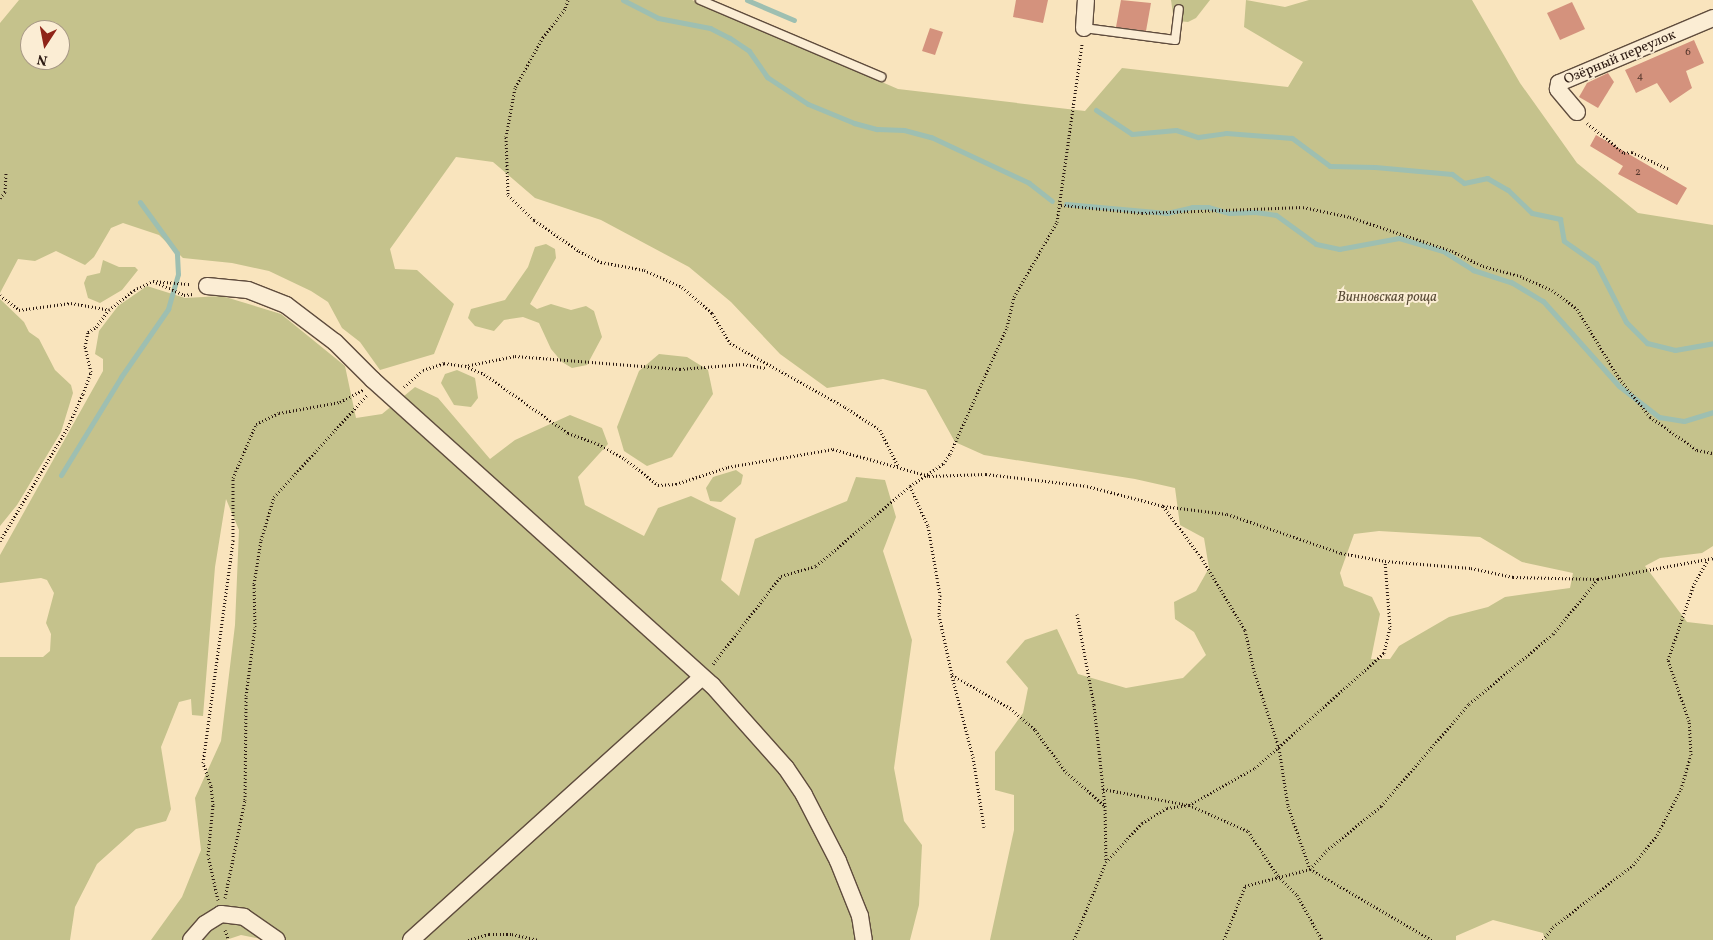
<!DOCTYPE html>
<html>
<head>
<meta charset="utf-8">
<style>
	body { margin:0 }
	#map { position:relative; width:1713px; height:940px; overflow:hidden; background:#f9e4bd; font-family:Vollkorn,serif }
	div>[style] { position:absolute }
	.green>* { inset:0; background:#c5c28c }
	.stream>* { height:5px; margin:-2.5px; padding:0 2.5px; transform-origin:2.5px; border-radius:2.5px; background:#9ebfb1 }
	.building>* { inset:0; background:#d4927d }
	.path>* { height:3px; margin-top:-1.5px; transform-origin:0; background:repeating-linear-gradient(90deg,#2c1a12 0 1px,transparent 0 3.5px) }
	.roads { filter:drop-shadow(1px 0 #5f4c3d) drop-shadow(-1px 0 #5f4c3d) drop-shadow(0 1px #5f4c3d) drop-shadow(0 -1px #5f4c3d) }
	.service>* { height:8px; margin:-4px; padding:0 4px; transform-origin:4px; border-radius:4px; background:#fbedd4 }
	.minor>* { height:16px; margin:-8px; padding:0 8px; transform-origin:8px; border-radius:8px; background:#fbedd4 }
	span { translate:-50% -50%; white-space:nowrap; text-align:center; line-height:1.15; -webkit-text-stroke:4px #fbedd4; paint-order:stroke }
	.number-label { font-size:11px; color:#56382d }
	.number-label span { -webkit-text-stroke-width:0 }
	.street-label { font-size:14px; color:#2c1a12 }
	.park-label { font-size:14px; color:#5a4c37; font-style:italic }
	.north { position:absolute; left:20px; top:20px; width:50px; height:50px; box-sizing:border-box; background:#fbedd4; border:1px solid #a89986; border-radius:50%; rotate:191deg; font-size:14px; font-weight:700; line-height:20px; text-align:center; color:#2c1a12 }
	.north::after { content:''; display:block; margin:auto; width:18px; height:22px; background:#8f2418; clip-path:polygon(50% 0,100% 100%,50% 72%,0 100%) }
</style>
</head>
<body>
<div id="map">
	<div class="green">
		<div style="clip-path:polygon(evenodd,19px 0,692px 0,898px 89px,1085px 111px,1122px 68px,1288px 87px,1303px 62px,1244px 27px,1246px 0,1285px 7px,1309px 0,1472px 0,1520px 83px,1577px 163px,1638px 213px,1713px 225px,1713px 546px,1702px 553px,1660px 558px,1645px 566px,1687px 622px,1713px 625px,1713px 940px,1545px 940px,1543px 933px,1493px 920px,1456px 936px,1456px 940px,990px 940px,1014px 830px,1014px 795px,995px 790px,995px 752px,1023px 713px,1028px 688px,1006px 662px,1025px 640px,1057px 629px,1078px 674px,1126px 688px,1183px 678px,1206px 655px,1194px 632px,1175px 619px,1174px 602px,1196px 591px,1209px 568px,1204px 538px,1180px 525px,1175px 488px,1135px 479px,984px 455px,955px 442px,926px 390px,883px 379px,827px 388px,780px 354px,731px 302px,689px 267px,601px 220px,535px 198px,493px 162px,456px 157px,390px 249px,395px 269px,417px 270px,454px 304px,434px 354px,380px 370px,360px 342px,342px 328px,328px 302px,311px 291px,269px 271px,232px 263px,183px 258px,159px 235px,123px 223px,111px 228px,94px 257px,85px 265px,56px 251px,35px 261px,18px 259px,0 293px,0 23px,19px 0,30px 30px,60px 30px,60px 60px,30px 60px,30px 30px,19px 0,1379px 531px,1480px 537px,1522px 562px,1573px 573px,1570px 588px,1505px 597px,1488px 607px,1449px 617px,1399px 646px,1390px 659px,1371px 659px,1380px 614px,1372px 597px,1344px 586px,1340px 573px,1354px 534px,1379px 531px)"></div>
		<div style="clip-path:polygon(1171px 0,1210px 0,1196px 18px,1188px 22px,1178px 21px,1173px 14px)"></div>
		<div style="clip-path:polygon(546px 244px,555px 249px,556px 258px,530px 304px,537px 309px,551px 304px,571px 310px,586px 306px,594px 311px,602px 337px,587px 365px,572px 368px,562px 362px,551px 349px,539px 323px,523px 317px,504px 320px,494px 331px,475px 326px,468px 318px,471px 309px,505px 300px,528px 267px,535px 247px)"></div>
		<div style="clip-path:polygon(103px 260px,119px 267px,135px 267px,138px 270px,122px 290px,100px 303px,88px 298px,84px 283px,87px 276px,100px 273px)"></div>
		<div style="clip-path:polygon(147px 286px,185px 298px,222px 296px,281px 314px,345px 366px,356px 418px,382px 414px,415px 387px,438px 398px,490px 459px,515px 440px,570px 415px,602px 428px,608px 444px,578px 477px,585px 505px,644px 536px,658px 508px,691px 496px,736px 518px,721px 580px,739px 596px,755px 539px,847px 501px,856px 477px,885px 480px,896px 517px,883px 551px,912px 640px,894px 768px,904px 821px,922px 845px,919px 905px,910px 940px,266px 940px,241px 935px,226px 940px,151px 940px,182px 897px,201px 850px,195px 798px,221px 741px,235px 625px,239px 530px,226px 499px,215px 567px,203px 716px,192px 715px,191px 699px,179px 702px,161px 747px,171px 809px,166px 821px,136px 829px,97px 864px,75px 907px,70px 940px,0 940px,0 657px,43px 657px,50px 651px,51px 634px,46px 623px,54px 593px,47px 580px,41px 578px,0 583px,0 555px,103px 371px,103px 359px,95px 354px,99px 331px,118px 306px)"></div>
		<div style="clip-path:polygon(0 299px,24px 322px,29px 332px,39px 339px,55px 370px,71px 385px,73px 393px,61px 432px,17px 505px,0 526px)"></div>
		<div style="clip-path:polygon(659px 354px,687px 357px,708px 370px,713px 394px,672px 457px,647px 466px,624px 451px,617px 427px,639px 371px)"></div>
		<div style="clip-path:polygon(457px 370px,475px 378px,478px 398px,471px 407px,454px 405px,441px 383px,445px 374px)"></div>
		<div style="clip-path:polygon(736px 470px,743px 475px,741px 484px,721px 502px,710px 501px,706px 488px,713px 477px)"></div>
	</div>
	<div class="stream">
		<div style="left:623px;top:0;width:39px;rotate:27deg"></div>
		<div style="left:658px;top:18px;width:53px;rotate:10.9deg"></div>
		<div style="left:710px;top:28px;width:22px;rotate:27deg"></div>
		<div style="left:730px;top:38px;width:23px;rotate:34deg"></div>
		<div style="left:749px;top:51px;width:32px;rotate:55deg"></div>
		<div style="left:767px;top:77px;width:49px;rotate:33.4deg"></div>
		<div style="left:808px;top:104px;width:50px;rotate:22.4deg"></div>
		<div style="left:854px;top:123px;width:24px;rotate:15deg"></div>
		<div style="left:877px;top:129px;width:27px;rotate:2deg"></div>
		<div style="left:904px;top:130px;width:28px;rotate:15deg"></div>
		<div style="left:931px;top:137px;width:108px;rotate:25.1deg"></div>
		<div style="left:1029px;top:183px;width:29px;rotate:38deg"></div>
		<div style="left:747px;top:0;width:51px;rotate:23.1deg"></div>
		<div style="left:1096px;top:110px;width:43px;rotate:33.7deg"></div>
		<div style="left:1132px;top:134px;width:44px;rotate:-5.2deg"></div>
		<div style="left:1176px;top:130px;width:23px;rotate:18deg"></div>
		<div style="left:1198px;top:137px;width:28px;rotate:-8deg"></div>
		<div style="left:1226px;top:133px;width:66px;rotate:4.3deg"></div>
		<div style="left:1292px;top:138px;width:47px;rotate:36.4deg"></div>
		<div style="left:1330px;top:166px;width:45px;rotate:1.3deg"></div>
		<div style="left:1375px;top:167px;width:77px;rotate:5.2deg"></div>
		<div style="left:1452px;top:174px;width:15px;rotate:37deg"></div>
		<div style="left:1464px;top:183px;width:24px;rotate:-12deg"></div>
		<div style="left:1487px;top:178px;width:24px;rotate:30deg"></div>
		<div style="left:1508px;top:190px;width:33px;rotate:44deg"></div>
		<div style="left:1532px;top:213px;width:29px;rotate:12deg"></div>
		<div style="left:1560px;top:219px;width:22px;rotate:80deg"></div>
		<div style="left:1564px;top:241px;width:39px;rotate:35deg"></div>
		<div style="left:1596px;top:263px;width:66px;rotate:63deg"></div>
		<div style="left:1626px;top:322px;width:30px;rotate:45deg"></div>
		<div style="left:1647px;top:343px;width:29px;rotate:14deg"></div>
		<div style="left:1675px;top:350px;width:39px;rotate:-10deg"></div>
		<div style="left:1066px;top:204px;width:101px;rotate:5.1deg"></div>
		<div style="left:1167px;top:213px;width:26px;rotate:-13deg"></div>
		<div style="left:1192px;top:207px;width:16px"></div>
		<div style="left:1208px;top:207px;width:22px;rotate:16deg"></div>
		<div style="left:1229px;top:213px;width:26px;rotate:-2deg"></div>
		<div style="left:1255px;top:212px;width:21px;rotate:8deg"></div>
		<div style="left:1276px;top:215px;width:49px;rotate:35.9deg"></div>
		<div style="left:1316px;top:244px;width:24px;rotate:12deg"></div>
		<div style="left:1339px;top:249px;width:61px;rotate:-10.4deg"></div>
		<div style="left:1399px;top:238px;width:46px;rotate:16.5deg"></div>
		<div style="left:1443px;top:251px;width:36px;rotate:32deg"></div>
		<div style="left:1473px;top:270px;width:40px;rotate:18deg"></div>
		<div style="left:1511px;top:282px;width:37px;rotate:31deg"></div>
		<div style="left:1543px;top:301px;width:114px;rotate:48.2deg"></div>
		<div style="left:1619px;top:386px;width:51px;rotate:37.8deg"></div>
		<div style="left:1659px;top:417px;width:25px;rotate:9deg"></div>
		<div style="left:1684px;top:421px;width:30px;rotate:-17deg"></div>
		<div style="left:61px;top:475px;width:115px;rotate:-58.5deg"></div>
		<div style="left:121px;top:377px;width:83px;rotate:-55.3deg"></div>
		<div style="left:168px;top:309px;width:36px;rotate:-74deg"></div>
		<div style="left:178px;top:274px;width:21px;rotate:-93deg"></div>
		<div style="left:177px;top:253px;width:63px;rotate:-126deg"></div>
	</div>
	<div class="building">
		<div style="clip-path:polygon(1016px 0,1048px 0,1043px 23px,1013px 17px)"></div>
		<div style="clip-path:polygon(1121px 0,1151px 3px,1146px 31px,1116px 27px)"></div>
		<div style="clip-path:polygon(1572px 2px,1585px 29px,1560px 40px,1547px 13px)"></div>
		<div style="clip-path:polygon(930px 28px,943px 32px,935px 55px,922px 51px)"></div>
		<div style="clip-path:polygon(1694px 40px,1704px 63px,1686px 71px,1692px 88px,1670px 103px,1657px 83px,1636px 93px,1625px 70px)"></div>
		<div style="clip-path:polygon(1608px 73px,1614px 82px,1598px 108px,1579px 97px,1587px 83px)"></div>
		<div style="clip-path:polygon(1596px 135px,1687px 188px,1677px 205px,1618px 174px,1623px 166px,1590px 146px)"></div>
	</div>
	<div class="path">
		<div style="left:568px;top:0;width:9px;rotate:108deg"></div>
		<div style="left:565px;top:9px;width:36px;rotate:128deg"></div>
		<div style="left:543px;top:37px;width:58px;rotate:118.8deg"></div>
		<div style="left:515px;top:88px;width:50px;rotate:100.4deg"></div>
		<div style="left:506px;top:137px;width:58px;rotate:88deg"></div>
		<div style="left:508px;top:195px;width:36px;rotate:44deg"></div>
		<div style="left:534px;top:220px;width:55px;rotate:34.6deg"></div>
		<div style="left:579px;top:251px;width:25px;rotate:27deg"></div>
		<div style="left:601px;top:262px;width:44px;rotate:10.5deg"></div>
		<div style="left:644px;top:270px;width:42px;rotate:24.1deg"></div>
		<div style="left:682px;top:287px;width:40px;rotate:41deg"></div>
		<div style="left:712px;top:313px;width:35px;rotate:59deg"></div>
		<div style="left:730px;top:343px;width:132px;rotate:29.1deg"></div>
		<div style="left:845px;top:407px;width:42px;rotate:33.3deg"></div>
		<div style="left:880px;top:430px;width:40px;rotate:63.4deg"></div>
		<div style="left:1587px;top:123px;width:48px;rotate:39deg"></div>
		<div style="left:1624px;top:153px;width:8px;rotate:-7deg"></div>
		<div style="left:1632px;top:152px;width:40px;rotate:25deg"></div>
		<div style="left:0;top:198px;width:8px;rotate:-50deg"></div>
		<div style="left:5px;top:192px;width:19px;rotate:-87deg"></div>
		<div style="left:1061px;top:205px;width:81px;rotate:5.6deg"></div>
		<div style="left:1142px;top:213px;width:161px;rotate:-2.1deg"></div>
		<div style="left:1303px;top:207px;width:48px;rotate:12deg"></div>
		<div style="left:1350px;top:217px;width:108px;rotate:18.4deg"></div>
		<div style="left:1452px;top:251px;width:34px;rotate:26deg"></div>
		<div style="left:1483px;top:266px;width:38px;rotate:15deg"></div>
		<div style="left:1520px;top:276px;width:35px;rotate:24deg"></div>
		<div style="left:1552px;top:290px;width:31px;rotate:37deg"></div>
		<div style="left:1577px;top:309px;width:81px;rotate:58.7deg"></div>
		<div style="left:1619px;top:378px;width:50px;rotate:51.5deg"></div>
		<div style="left:1650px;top:417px;width:57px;rotate:35.1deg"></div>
		<div style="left:1697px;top:450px;width:16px;rotate:11deg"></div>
		<div style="left:153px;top:281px;width:38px;rotate:5deg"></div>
		<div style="left:0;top:295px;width:24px;rotate:38deg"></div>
		<div style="left:19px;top:310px;width:52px;rotate:-7.7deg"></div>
		<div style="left:71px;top:303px;width:39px;rotate:10deg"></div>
		<div style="left:109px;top:310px;width:32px;rotate:-39deg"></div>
		<div style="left:134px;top:290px;width:21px;rotate:-25deg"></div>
		<div style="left:153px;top:281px;width:34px;rotate:24deg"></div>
		<div style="left:184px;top:295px;width:9px;rotate:-6deg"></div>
		<div style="left:465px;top:366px;width:51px;rotate:-11.3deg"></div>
		<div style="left:515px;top:356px;width:166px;rotate:4.5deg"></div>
		<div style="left:680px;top:369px;width:63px;rotate:-4.5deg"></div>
		<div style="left:743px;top:364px;width:23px;rotate:10deg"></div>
		<div style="left:404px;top:387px;width:25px;rotate:-42deg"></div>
		<div style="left:423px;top:370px;width:22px;rotate:-18deg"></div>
		<div style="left:444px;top:363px;width:21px;rotate:8deg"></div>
		<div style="left:465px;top:366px;width:21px;rotate:23deg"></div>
		<div style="left:484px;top:374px;width:103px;rotate:35.1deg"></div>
		<div style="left:568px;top:433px;width:32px;rotate:20deg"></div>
		<div style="left:598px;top:444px;width:31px;rotate:29deg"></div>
		<div style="left:625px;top:459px;width:42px;rotate:38.2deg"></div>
		<div style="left:658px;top:485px;width:18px;rotate:-3deg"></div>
		<div style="left:676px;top:484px;width:55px;rotate:-18.1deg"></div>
		<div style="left:728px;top:467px;width:107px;rotate:-9.7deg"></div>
		<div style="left:833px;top:449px;width:100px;rotate:15.7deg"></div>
		<div style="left:929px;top:476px;width:57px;rotate:-2deg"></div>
		<div style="left:986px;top:474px;width:102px;rotate:6.8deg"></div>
		<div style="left:1087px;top:486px;width:79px;rotate:14.7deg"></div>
		<div style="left:1163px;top:506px;width:64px;rotate:7.1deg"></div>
		<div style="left:1227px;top:514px;width:120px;rotate:18.9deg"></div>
		<div style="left:1341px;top:553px;width:45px;rotate:10.3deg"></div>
		<div style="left:1385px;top:561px;width:86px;rotate:4.7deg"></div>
		<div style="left:1471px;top:568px;width:43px;rotate:12.1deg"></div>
		<div style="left:1513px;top:577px;width:85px;rotate:1.3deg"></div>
		<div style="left:1598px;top:579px;width:117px;rotate:-10.3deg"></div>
		<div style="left:910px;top:486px;width:44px;rotate:65.8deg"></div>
		<div style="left:928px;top:526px;width:70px;rotate:80.1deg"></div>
		<div style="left:940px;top:595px;width:20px;rotate:93deg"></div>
		<div style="left:939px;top:615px;width:61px;rotate:77.8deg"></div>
		<div style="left:952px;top:675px;width:67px;rotate:29.6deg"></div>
		<div style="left:1010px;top:708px;width:33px;rotate:41deg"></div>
		<div style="left:1035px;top:730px;width:52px;rotate:53.6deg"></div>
		<div style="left:1066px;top:772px;width:52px;rotate:41.1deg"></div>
		<div style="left:1163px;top:506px;width:64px;rotate:53.3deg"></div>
		<div style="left:1201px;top:557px;width:85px;rotate:58.9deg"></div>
		<div style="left:1245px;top:630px;width:42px;rotate:77.6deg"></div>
		<div style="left:1254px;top:671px;width:81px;rotate:72deg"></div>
		<div style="left:1279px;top:748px;width:59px;rotate:81.2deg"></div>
		<div style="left:1288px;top:806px;width:67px;rotate:70.8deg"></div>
		<div style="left:1310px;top:869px;width:24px;rotate:-48deg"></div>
		<div style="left:1326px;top:851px;width:71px;rotate:-39.3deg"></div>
		<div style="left:1381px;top:806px;width:135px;rotate:-49.2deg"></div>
		<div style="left:1469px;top:704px;width:109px;rotate:-39.8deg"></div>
		<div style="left:1553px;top:634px;width:71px;rotate:-50.7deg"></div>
		<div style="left:0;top:541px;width:133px;rotate:-59.2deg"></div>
		<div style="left:68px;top:427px;width:36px;rotate:-66deg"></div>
		<div style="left:83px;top:394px;width:23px;rotate:-70deg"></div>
		<div style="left:91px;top:372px;width:26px;rotate:-103deg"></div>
		<div style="left:85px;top:347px;width:15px;rotate:-79deg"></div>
		<div style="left:88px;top:332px;width:9px;rotate:-32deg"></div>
		<div style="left:96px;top:327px;width:21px;rotate:-53deg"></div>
		<div style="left:1077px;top:614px;width:93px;rotate:79.4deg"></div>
		<div style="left:1094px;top:705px;width:102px;rotate:83.8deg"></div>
		<div style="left:1105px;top:806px;width:55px;rotate:89deg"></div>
		<div style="left:713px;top:664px;width:111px;rotate:-52.3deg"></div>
		<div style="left:781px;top:576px;width:36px;rotate:-16deg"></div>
		<div style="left:816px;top:566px;width:123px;rotate:-40.4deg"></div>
		<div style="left:910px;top:486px;width:40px;rotate:-34deg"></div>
		<div style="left:943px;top:464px;width:12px;rotate:-55deg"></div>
		<div style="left:950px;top:454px;width:139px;rotate:-65.8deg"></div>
		<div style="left:1007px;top:327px;width:31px;rotate:-77deg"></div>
		<div style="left:1014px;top:297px;width:86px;rotate:-60.2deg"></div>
		<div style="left:1057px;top:222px;width:181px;rotate:-82deg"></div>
		<div style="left:952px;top:676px;width:84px;rotate:75.5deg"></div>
		<div style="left:973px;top:757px;width:71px;rotate:81.1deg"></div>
		<div style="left:1103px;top:789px;width:87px;rotate:10.5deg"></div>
		<div style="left:1189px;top:805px;width:76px;rotate:-29.3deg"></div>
		<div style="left:1255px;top:768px;width:173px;rotate:-41.7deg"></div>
		<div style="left:1384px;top:653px;width:27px;rotate:-77deg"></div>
		<div style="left:1390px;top:627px;width:66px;rotate:-94.3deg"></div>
		<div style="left:225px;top:898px;width:100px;rotate:-78.5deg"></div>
		<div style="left:245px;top:800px;width:104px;rotate:-89.4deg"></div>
		<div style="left:246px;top:696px;width:70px;rotate:-82.6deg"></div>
		<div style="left:255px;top:627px;width:43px;rotate:-91.3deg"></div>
		<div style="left:254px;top:584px;width:45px;rotate:-81deg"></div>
		<div style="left:261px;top:540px;width:45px;rotate:-73.2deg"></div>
		<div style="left:274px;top:497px;width:138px;rotate:-47.6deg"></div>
		<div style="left:218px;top:900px;width:46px;rotate:-102.5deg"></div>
		<div style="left:208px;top:855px;width:50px;rotate:-84.3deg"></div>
		<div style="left:213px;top:805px;width:19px;rotate:-96deg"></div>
		<div style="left:211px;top:786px;width:24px;rotate:-109deg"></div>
		<div style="left:203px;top:763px;width:225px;rotate:-82.3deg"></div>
		<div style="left:233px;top:540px;width:62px;rotate:-90deg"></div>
		<div style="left:233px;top:478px;width:59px;rotate:-66.9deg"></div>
		<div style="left:256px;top:424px;width:25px;rotate:-26deg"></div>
		<div style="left:279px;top:413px;width:62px;rotate:-10.2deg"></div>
		<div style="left:340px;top:402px;width:26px;rotate:-28deg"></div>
		<div style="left:225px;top:930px;width:11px;rotate:68deg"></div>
		<div style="left:468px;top:940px;width:22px;rotate:-16deg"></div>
		<div style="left:489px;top:934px;width:23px"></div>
		<div style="left:512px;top:934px;width:27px;rotate:13deg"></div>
		<div style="left:1074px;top:940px;width:84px;rotate:-67.7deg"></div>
		<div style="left:1106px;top:862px;width:53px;rotate:-47.3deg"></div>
		<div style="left:1142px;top:823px;width:29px;rotate:-31deg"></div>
		<div style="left:1167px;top:808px;width:22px;rotate:-8deg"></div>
		<div style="left:1189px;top:805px;width:64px;rotate:23.8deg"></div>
		<div style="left:1248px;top:831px;width:54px;rotate:56.3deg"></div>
		<div style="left:1278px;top:876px;width:27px;rotate:45deg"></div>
		<div style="left:1297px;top:895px;width:51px;rotate:60.9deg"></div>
		<div style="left:1224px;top:940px;width:58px;rotate:-68.7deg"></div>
		<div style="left:1245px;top:886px;width:67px;rotate:-14.7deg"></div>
		<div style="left:1310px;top:869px;width:141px;rotate:30.2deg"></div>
		<div style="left:1543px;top:940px;width:16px;rotate:-52deg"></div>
		<div style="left:1553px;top:927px;width:101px;rotate:-37.8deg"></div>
		<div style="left:1633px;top:865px;width:38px;rotate:-51deg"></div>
		<div style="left:1657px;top:835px;width:52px;rotate:-62.4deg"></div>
		<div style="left:1681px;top:789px;width:35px;rotate:-74deg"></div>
		<div style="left:1691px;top:755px;width:34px;rotate:-93deg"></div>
		<div style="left:1689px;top:721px;width:65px;rotate:-109deg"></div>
		<div style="left:1668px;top:660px;width:80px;rotate:-71.1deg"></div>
		<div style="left:1694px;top:584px;width:28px;rotate:-60deg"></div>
	</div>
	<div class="roads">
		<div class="service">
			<div style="left:700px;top:0;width:197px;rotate:23deg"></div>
			<div style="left:1084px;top:28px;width:92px;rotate:7.5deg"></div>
			<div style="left:1175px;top:40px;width:31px;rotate:-83deg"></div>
		</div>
		<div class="minor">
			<div style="left:1084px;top:28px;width:28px;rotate:-86deg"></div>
			<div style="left:1577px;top:112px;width:30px;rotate:-130deg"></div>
			<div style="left:1558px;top:89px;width:6px;rotate:-81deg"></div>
			<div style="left:1559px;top:83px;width:167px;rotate:-22.9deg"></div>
			<div style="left:207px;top:286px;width:41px;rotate:5.6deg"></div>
			<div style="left:248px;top:290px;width:41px;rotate:21.5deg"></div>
			<div style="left:286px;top:305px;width:61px;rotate:37.1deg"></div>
			<div style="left:335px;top:342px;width:54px;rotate:45deg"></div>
			<div style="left:373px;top:380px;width:456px;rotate:42deg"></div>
			<div style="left:712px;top:685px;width:111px;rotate:48.3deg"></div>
			<div style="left:786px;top:768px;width:32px;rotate:56deg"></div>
			<div style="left:804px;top:795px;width:74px;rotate:62.7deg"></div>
			<div style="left:838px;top:861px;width:59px;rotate:68.2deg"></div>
			<div style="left:860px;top:916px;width:24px;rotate:81deg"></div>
			<div style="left:191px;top:940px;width:21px;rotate:-49deg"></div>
			<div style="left:205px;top:924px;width:19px;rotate:-32deg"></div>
			<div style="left:221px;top:914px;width:23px;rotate:7deg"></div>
			<div style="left:244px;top:917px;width:40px;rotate:34.9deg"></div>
			<div style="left:411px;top:940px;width:391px;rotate:-42.1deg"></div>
		</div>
	</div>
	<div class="number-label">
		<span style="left:1688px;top:53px">6</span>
		<span style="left:1640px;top:77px">4</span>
		<span style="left:1638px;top:173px">2</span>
	</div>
	<div class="street-label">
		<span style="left:1620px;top:58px;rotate:-23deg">Озёрный переулок</span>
	</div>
	<div class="park-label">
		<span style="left:1387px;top:298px">Винновская роща</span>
	</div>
	<div class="north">N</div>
</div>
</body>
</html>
